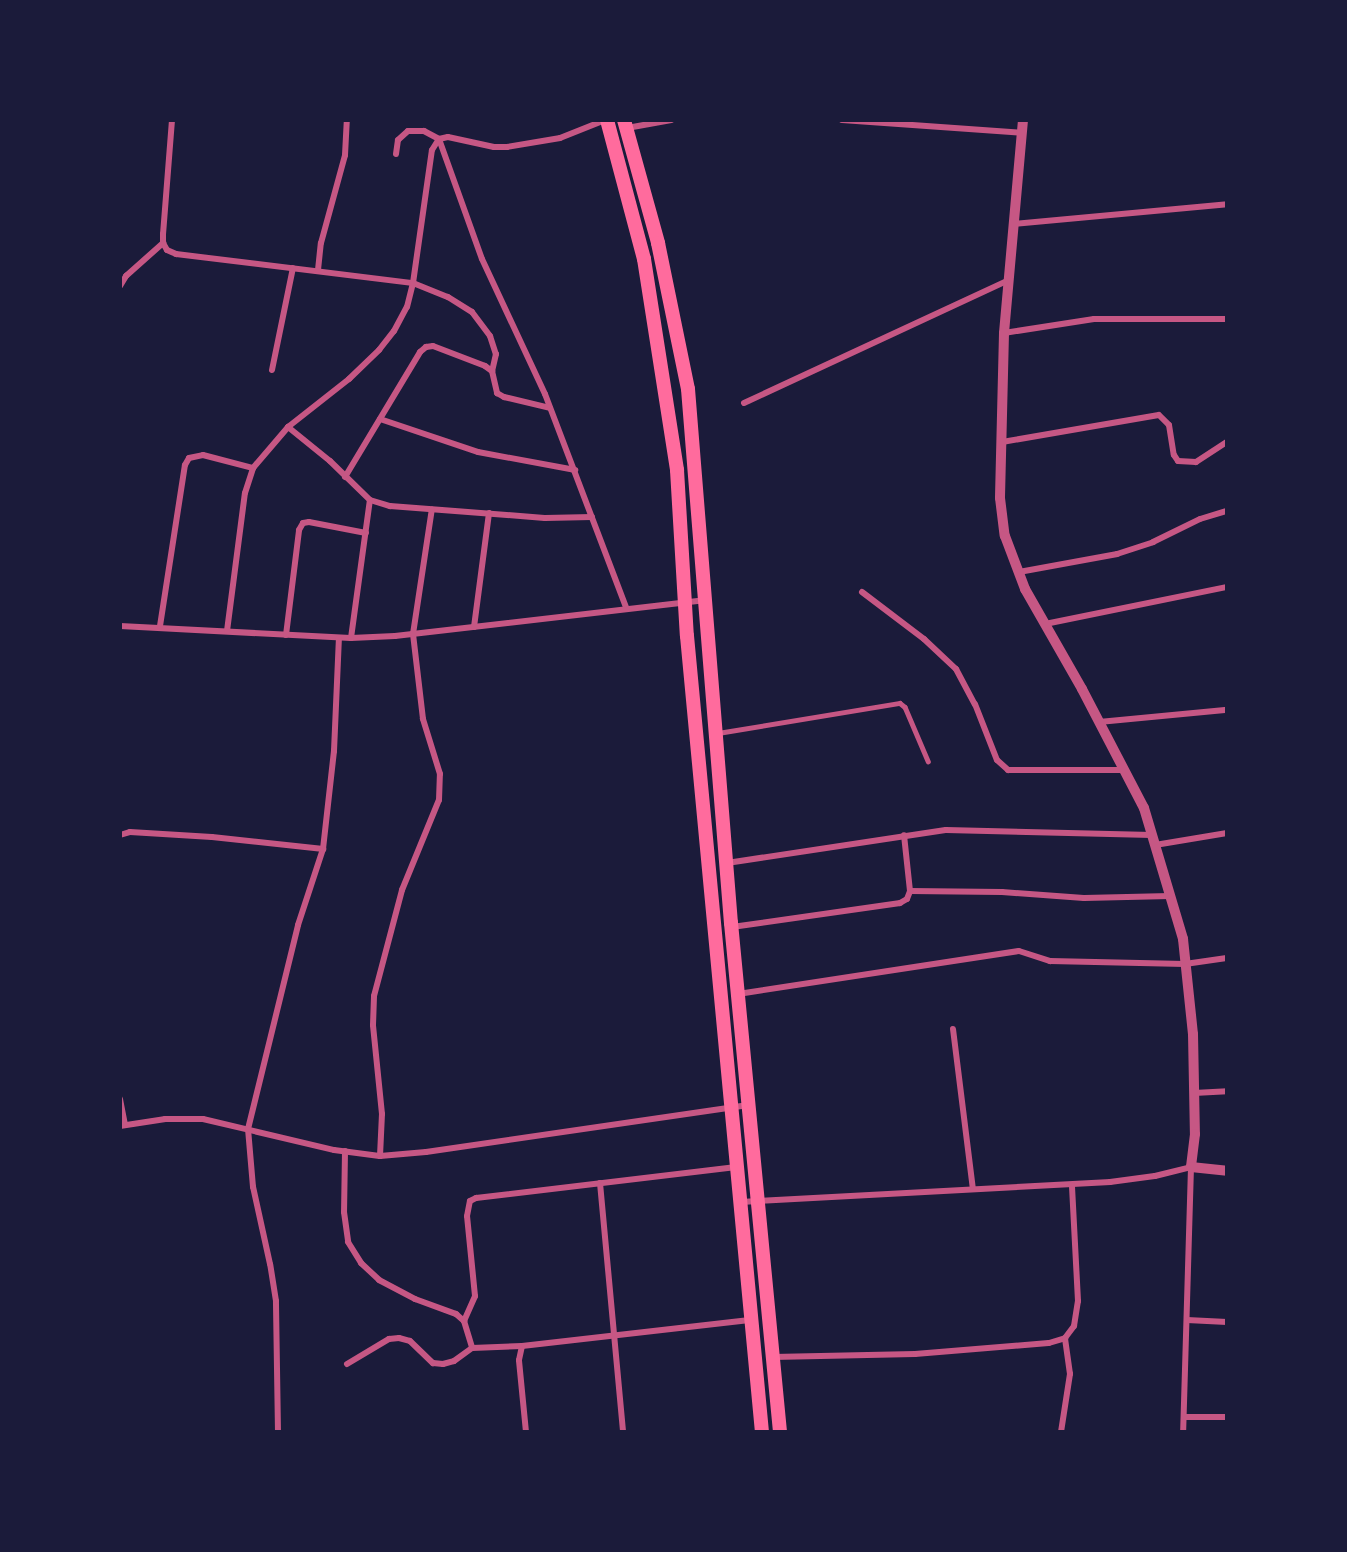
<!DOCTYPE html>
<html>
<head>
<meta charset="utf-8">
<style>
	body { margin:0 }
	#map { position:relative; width:1347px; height:1552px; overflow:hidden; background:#1b1b3a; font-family:Karla,sans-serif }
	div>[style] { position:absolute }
	.service>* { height:4.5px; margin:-2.25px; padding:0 2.25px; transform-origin:2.25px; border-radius:2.25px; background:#c65784 }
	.minor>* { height:6px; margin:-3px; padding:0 3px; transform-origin:3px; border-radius:3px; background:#c65784 }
	.tertiary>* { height:10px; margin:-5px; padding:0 5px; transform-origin:5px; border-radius:5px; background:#c65784 }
	.primary>* { height:14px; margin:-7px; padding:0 7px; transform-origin:7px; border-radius:7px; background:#ff6b9d }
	span { translate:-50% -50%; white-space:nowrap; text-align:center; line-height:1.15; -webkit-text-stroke:6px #1b1b3a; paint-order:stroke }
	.frame { position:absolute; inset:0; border:122px solid #1b1b3a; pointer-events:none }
</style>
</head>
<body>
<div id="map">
	<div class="service">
		<div style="left:718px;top:733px;width:184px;rotate:-9.4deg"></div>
		<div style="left:900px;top:703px;width:6px;rotate:39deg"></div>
		<div style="left:905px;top:707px;width:59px;rotate:66.9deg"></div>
	</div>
	<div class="minor">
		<div style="left:172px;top:120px;width:114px;rotate:94.5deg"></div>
		<div style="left:163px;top:234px;width:9px;rotate:90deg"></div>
		<div style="left:163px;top:243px;width:8px;rotate:60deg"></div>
		<div style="left:167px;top:250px;width:10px;rotate:24deg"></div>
		<div style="left:176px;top:254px;width:239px;rotate:7deg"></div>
		<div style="left:413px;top:283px;width:38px;rotate:22deg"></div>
		<div style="left:448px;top:297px;width:28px;rotate:32deg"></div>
		<div style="left:472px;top:312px;width:30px;rotate:53deg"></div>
		<div style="left:490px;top:336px;width:19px;rotate:72deg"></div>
		<div style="left:496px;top:354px;width:17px;rotate:103deg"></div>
		<div style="left:842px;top:120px;width:180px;rotate:4.1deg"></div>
		<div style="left:627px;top:128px;width:45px;rotate:-10.3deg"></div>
		<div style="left:396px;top:154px;width:14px;rotate:-82deg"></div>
		<div style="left:398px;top:140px;width:13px;rotate:-42deg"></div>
		<div style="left:408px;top:131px;width:16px"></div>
		<div style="left:424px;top:131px;width:17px;rotate:28deg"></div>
		<div style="left:439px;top:139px;width:127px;rotate:70.3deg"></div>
		<div style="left:482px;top:259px;width:149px;rotate:65deg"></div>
		<div style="left:545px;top:394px;width:228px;rotate:69.2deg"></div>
		<div style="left:1013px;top:224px;width:215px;rotate:-5.3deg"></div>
		<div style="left:318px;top:270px;width:27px;rotate:-84deg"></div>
		<div style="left:321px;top:243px;width:91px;rotate:-74.7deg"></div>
		<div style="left:345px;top:155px;width:35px;rotate:-87deg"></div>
		<div style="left:120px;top:286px;width:12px;rotate:-59deg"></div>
		<div style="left:126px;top:276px;width:50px;rotate:-41.7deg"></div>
		<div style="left:1004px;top:333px;width:91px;rotate:-8.8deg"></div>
		<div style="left:1094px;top:319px;width:133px"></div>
		<div style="left:272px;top:370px;width:104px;rotate:-78.4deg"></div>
		<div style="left:744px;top:403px;width:290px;rotate:-24.9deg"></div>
		<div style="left:380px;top:419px;width:103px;rotate:18.6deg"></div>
		<div style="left:478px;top:452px;width:99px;rotate:10.5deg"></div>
		<div style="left:288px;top:427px;width:54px;rotate:39deg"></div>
		<div style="left:330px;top:461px;width:56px;rotate:44.3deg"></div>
		<div style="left:370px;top:500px;width:21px;rotate:17deg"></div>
		<div style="left:390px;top:506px;width:155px;rotate:4.4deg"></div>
		<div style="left:545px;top:518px;width:47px;rotate:-1.2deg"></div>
		<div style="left:1002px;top:442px;width:159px;rotate:-9.8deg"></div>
		<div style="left:1159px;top:415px;width:14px;rotate:45deg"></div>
		<div style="left:1169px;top:425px;width:30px;rotate:81deg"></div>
		<div style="left:1174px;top:455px;width:7px;rotate:56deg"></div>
		<div style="left:1178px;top:461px;width:18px;rotate:3deg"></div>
		<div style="left:1196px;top:462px;width:37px;rotate:-33deg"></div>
		<div style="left:345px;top:477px;width:146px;rotate:-59deg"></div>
		<div style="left:420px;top:352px;width:8px;rotate:-40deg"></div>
		<div style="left:426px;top:347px;width:7px;rotate:-8deg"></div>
		<div style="left:433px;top:346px;width:56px;rotate:21deg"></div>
		<div style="left:485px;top:366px;width:9px;rotate:36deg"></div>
		<div style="left:492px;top:371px;width:23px;rotate:77deg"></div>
		<div style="left:497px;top:393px;width:8px;rotate:30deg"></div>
		<div style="left:504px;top:397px;width:47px;rotate:13.4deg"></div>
		<div style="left:1019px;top:572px;width:100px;rotate:-10.4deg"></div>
		<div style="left:1117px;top:554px;width:38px;rotate:-18deg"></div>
		<div style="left:1153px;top:542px;width:52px;rotate:-26.1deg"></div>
		<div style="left:1200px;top:519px;width:28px;rotate:-17deg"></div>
		<div style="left:862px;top:592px;width:78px;rotate:37.2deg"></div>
		<div style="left:924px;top:639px;width:44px;rotate:43.2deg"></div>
		<div style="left:956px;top:669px;width:40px;rotate:62deg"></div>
		<div style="left:975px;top:704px;width:60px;rotate:68.6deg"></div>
		<div style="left:997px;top:760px;width:15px;rotate:42deg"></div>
		<div style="left:1008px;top:770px;width:116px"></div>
		<div style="left:1045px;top:624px;width:186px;rotate:-11.5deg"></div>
		<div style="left:120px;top:626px;width:231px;rotate:3deg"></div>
		<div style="left:351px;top:638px;width:44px;rotate:-2.6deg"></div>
		<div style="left:395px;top:636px;width:311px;rotate:-6.6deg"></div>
		<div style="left:160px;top:626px;width:163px;rotate:-81.2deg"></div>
		<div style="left:185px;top:465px;width:8px;rotate:-60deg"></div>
		<div style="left:189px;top:458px;width:14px;rotate:-12deg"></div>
		<div style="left:203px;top:455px;width:52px;rotate:14.6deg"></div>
		<div style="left:474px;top:627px;width:115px;rotate:-82.5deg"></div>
		<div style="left:227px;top:631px;width:139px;rotate:-82.6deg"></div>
		<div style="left:245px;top:493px;width:26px;rotate:-72deg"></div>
		<div style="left:253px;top:468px;width:54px;rotate:-49.5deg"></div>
		<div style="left:288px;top:427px;width:78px;rotate:-38.2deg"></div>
		<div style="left:349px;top:379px;width:42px;rotate:-44deg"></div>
		<div style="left:379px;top:350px;width:24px;rotate:-52deg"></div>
		<div style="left:394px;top:331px;width:27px;rotate:-62deg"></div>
		<div style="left:407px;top:307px;width:25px;rotate:-76deg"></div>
		<div style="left:413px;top:283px;width:134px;rotate:-81.9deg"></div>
		<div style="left:432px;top:150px;width:13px;rotate:-58deg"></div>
		<div style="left:439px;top:139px;width:9px;rotate:-13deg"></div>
		<div style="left:448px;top:137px;width:47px;rotate:12.3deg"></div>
		<div style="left:494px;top:147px;width:13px"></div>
		<div style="left:507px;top:147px;width:54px;rotate:-9.6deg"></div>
		<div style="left:560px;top:138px;width:48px;rotate:-21.8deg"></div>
		<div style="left:286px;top:635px;width:106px;rotate:-82.9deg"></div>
		<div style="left:299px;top:530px;width:8px;rotate:-60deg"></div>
		<div style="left:303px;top:523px;width:6px;rotate:-9deg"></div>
		<div style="left:309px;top:522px;width:58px;rotate:10.9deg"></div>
		<div style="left:351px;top:638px;width:139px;rotate:-82.2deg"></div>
		<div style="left:1099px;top:722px;width:129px;rotate:-5.4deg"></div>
		<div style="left:120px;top:835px;width:10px;rotate:-17deg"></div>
		<div style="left:130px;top:832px;width:82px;rotate:3.5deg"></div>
		<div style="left:212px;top:837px;width:112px;rotate:6.2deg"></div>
		<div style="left:1155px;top:845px;width:73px;rotate:-9.5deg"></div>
		<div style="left:727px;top:863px;width:221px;rotate:-8.6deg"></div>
		<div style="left:946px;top:830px;width:206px;rotate:1.4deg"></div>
		<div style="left:910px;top:891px;width:92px;rotate:0.6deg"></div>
		<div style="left:1002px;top:892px;width:82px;rotate:4.2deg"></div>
		<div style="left:1084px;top:898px;width:86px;rotate:-1.3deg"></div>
		<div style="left:732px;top:927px;width:170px;rotate:-8.1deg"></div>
		<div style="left:900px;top:903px;width:8px;rotate:-30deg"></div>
		<div style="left:907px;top:899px;width:9px;rotate:-69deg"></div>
		<div style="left:910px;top:891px;width:56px;rotate:-96.1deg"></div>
		<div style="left:738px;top:994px;width:284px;rotate:-8.7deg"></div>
		<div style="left:1019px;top:951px;width:33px;rotate:18deg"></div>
		<div style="left:1050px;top:961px;width:135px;rotate:1.3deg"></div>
		<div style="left:1185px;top:964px;width:42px;rotate:-8.1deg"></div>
		<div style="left:953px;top:1029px;width:161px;rotate:82.9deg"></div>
		<div style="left:1194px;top:1093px;width:33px;rotate:-3deg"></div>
		<div style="left:120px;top:1099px;width:26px;rotate:79deg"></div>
		<div style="left:120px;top:1126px;width:46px;rotate:-8.8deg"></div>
		<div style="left:165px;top:1119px;width:38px"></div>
		<div style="left:203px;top:1119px;width:135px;rotate:13.3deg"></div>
		<div style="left:334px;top:1150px;width:46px;rotate:7.4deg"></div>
		<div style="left:380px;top:1156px;width:46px;rotate:-5deg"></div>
		<div style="left:426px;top:1152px;width:324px;rotate:-8.3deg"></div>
		<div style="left:345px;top:1151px;width:61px;rotate:90.9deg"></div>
		<div style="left:344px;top:1212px;width:30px;rotate:82deg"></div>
		<div style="left:348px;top:1242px;width:25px;rotate:58deg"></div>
		<div style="left:361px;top:1263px;width:25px;rotate:43deg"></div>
		<div style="left:379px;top:1280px;width:41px;rotate:27.8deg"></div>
		<div style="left:415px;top:1299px;width:44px;rotate:20.1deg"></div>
		<div style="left:456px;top:1314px;width:11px;rotate:41deg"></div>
		<div style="left:464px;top:1321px;width:28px;rotate:73deg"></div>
		<div style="left:472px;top:1348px;width:50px;rotate:-2.3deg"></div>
		<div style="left:380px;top:1156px;width:42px;rotate:-87.3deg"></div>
		<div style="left:382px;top:1114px;width:89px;rotate:-95.8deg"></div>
		<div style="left:373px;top:1025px;width:29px;rotate:-88deg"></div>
		<div style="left:374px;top:996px;width:110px;rotate:-75.2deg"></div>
		<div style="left:402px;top:890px;width:97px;rotate:-67.7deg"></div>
		<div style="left:439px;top:800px;width:26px;rotate:-88deg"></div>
		<div style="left:440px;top:774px;width:58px;rotate:-107.2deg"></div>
		<div style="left:423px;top:719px;width:86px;rotate:-96.7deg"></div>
		<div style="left:413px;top:634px;width:126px;rotate:-81.4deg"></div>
		<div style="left:600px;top:1183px;width:250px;rotate:84.7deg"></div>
		<div style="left:740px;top:1202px;width:371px;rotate:-3.1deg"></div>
		<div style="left:1110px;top:1182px;width:45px;rotate:-7.6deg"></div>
		<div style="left:1155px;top:1176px;width:37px;rotate:-14deg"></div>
		<div style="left:1191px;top:1167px;width:265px;rotate:91.7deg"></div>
		<div style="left:1187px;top:1320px;width:40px;rotate:2.9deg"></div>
		<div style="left:464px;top:1321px;width:27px;rotate:-66deg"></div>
		<div style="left:475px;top:1296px;width:80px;rotate:-95.7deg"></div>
		<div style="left:467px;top:1216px;width:15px;rotate:-79deg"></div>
		<div style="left:470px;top:1201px;width:7px;rotate:-27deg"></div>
		<div style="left:476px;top:1198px;width:262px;rotate:-6.8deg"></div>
		<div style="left:773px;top:1357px;width:142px;rotate:-1.2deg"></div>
		<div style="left:915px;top:1354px;width:134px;rotate:-4.7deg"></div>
		<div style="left:1049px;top:1343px;width:17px;rotate:-17deg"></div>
		<div style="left:1065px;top:1338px;width:15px;rotate:-53deg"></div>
		<div style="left:1074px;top:1326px;width:25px;rotate:-81deg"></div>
		<div style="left:1078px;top:1301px;width:116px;rotate:-93deg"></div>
		<div style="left:347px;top:1364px;width:49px;rotate:-30.8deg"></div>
		<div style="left:389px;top:1339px;width:10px;rotate:-6deg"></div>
		<div style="left:399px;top:1338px;width:11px;rotate:15deg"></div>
		<div style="left:410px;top:1341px;width:32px;rotate:44deg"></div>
		<div style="left:433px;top:1363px;width:10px;rotate:6deg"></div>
		<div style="left:443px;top:1364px;width:11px;rotate:-15deg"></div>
		<div style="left:454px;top:1361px;width:22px;rotate:-36deg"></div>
		<div style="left:1184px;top:1417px;width:43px"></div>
		<div style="left:278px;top:1432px;width:131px;rotate:-90.9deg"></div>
		<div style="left:276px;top:1301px;width:37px;rotate:-99deg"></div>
		<div style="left:270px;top:1264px;width:79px;rotate:-102.4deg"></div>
		<div style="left:253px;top:1187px;width:58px;rotate:-94.9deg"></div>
		<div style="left:248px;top:1129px;width:210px;rotate:-76.2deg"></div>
		<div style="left:298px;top:925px;width:80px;rotate:-71.8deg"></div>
		<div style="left:323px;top:849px;width:99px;rotate:-83.6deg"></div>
		<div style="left:334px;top:751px;width:113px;rotate:-87.5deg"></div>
		<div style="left:526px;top:1432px;width:72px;rotate:-95.6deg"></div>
		<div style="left:519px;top:1360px;width:14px;rotate:-78deg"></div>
		<div style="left:522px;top:1346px;width:229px;rotate:-6.5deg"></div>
		<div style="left:1061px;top:1432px;width:59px;rotate:-81.2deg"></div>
		<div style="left:1070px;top:1374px;width:36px;rotate:-98deg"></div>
	</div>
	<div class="tertiary">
		<div style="left:1023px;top:120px;width:214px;rotate:95.1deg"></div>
		<div style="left:1004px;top:333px;width:165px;rotate:91.4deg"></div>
		<div style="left:1000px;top:498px;width:38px;rotate:83deg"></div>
		<div style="left:1005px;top:536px;width:57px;rotate:69.3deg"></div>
		<div style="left:1025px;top:589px;width:115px;rotate:60.3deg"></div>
		<div style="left:1082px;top:689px;width:134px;rotate:62.5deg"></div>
		<div style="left:1144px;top:808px;width:137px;rotate:73.4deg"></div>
		<div style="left:1183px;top:939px;width:96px;rotate:84deg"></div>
		<div style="left:1193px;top:1034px;width:100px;rotate:88.9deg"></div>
		<div style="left:1195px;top:1134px;width:33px;rotate:97deg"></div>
		<div style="left:1191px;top:1167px;width:36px;rotate:6deg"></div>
	</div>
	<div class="primary">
		<div style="left:607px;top:120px;width:144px;rotate:75.1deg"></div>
		<div style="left:644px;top:259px;width:214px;rotate:81.1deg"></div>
		<div style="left:677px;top:470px;width:166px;rotate:86.6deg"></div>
		<div style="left:687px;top:636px;width:800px;rotate:84.62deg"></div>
		<div style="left:624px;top:120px;width:128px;rotate:74.5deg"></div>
		<div style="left:658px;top:243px;width:149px;rotate:78.4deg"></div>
		<div style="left:688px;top:389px;width:536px;rotate:85.4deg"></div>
		<div style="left:731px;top:923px;width:511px;rotate:84.5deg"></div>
	</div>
	<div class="frame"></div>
</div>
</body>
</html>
